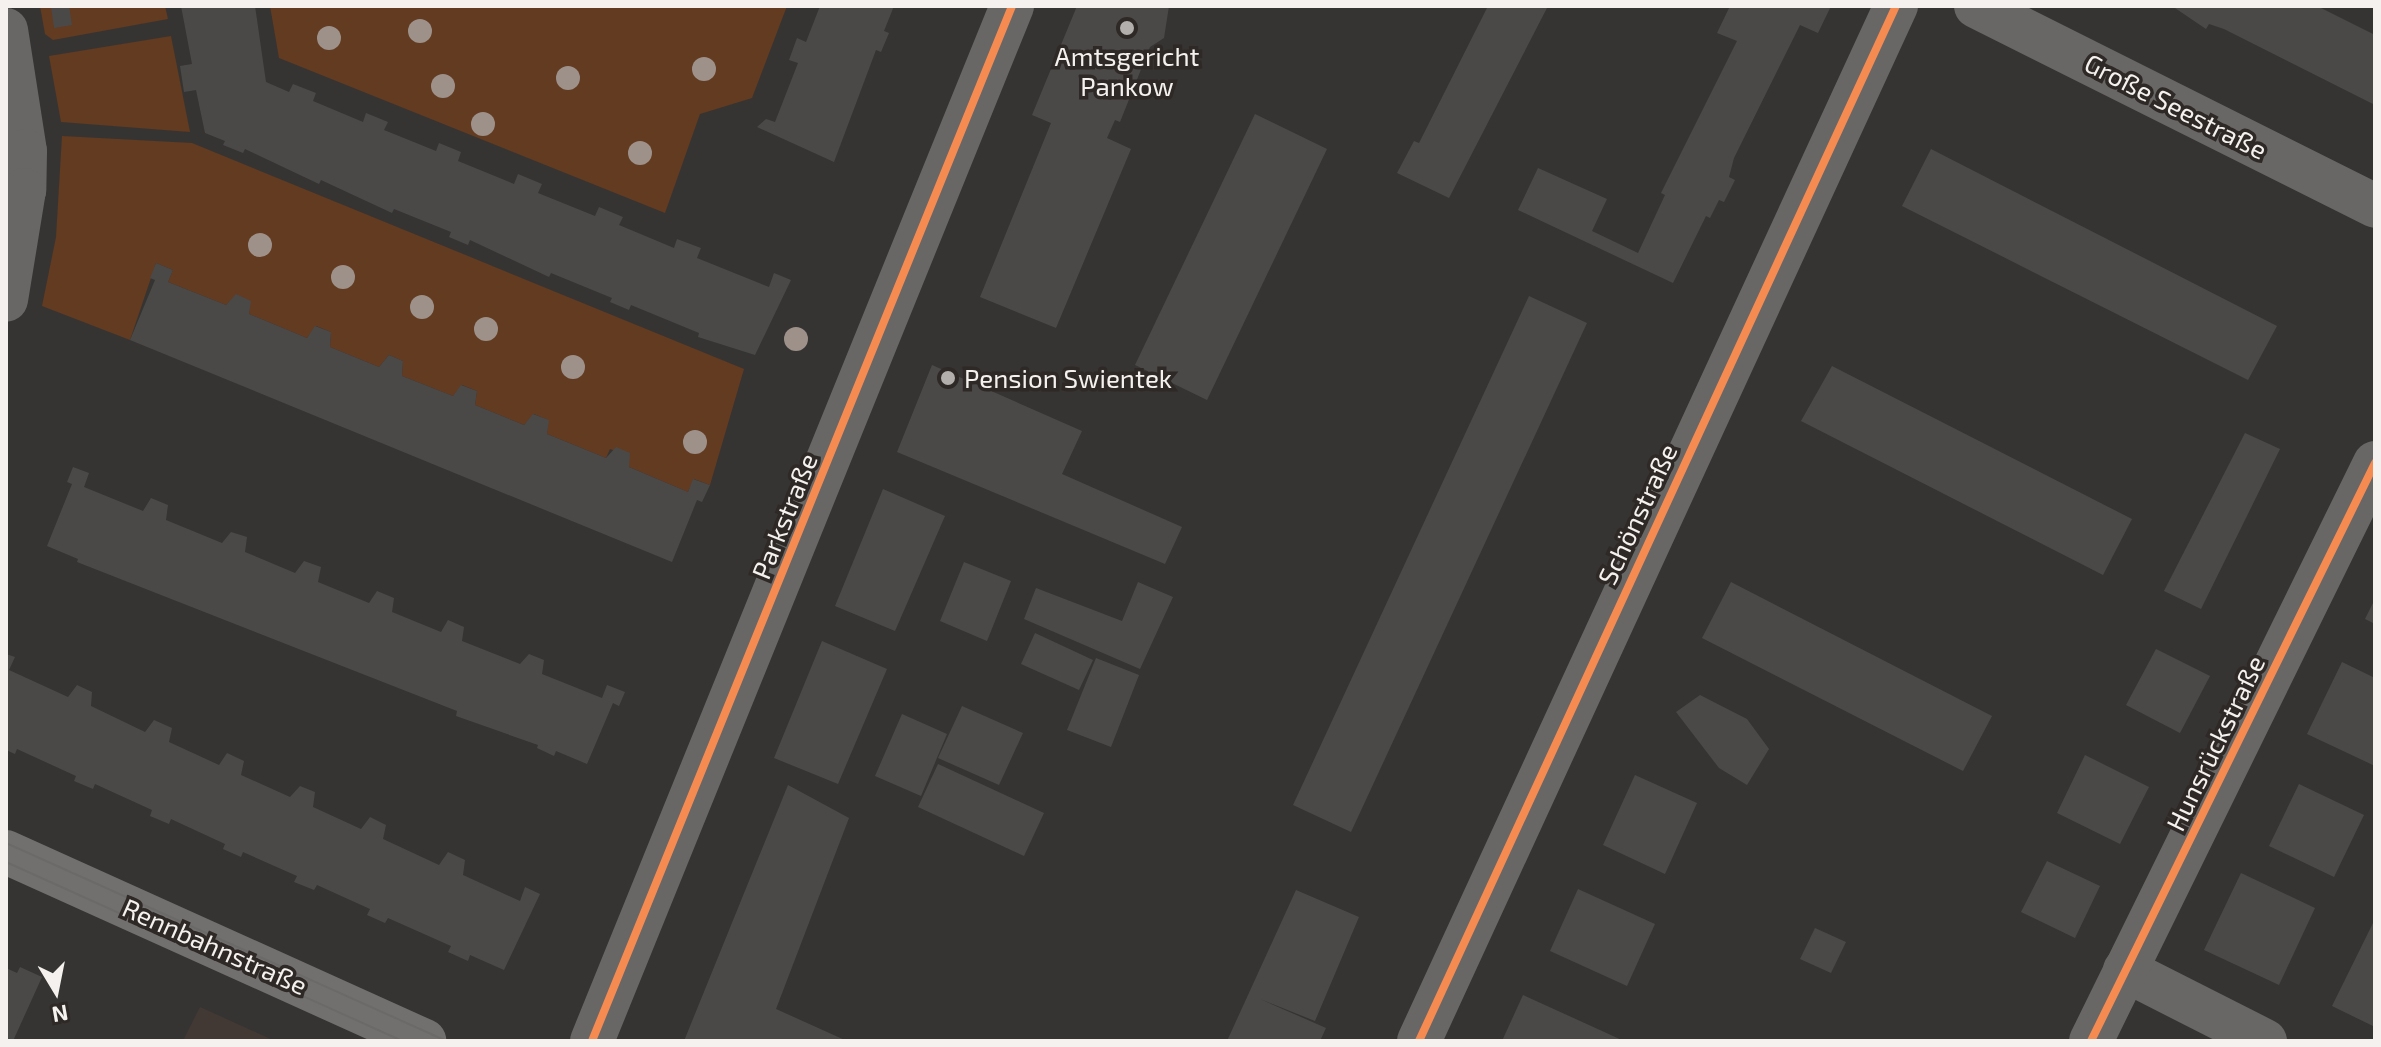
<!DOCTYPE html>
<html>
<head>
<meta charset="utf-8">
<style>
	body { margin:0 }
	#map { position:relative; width:2381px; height:1047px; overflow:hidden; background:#363432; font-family:"Exo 2",sans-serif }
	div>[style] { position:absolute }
	.built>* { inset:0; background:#433934 }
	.green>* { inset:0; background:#623b21 }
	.building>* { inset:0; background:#4b4948 }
	.minor>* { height:44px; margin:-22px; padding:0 22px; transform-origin:22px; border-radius:22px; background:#686766 }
	.major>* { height:44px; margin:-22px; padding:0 22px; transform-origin:22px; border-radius:22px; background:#72706f }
	.tram>* { height:2px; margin:-1px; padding:0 1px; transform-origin:1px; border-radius:1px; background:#6b6a69 }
	.cycleway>* { height:8px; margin:-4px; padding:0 4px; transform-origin:4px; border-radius:4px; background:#f68b52 }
	.trees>* { width:24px; height:24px; margin:-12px; border-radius:50%; background:#9d918a }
	.dots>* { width:22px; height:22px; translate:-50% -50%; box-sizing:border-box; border:4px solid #2e2926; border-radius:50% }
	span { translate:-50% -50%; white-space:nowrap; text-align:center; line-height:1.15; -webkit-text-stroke:7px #2e2926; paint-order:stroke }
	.poi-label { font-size:26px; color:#f4f1ef }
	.left { translate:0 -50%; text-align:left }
	.street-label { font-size:26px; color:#f4f1ef }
	.frame { position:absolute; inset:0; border:8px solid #f4f1ef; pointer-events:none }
	.north { position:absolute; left:16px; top:951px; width:80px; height:80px; -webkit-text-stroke:6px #2e2926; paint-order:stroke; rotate:170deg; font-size:22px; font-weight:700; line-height:32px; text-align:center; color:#f4f1ef }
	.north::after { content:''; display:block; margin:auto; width:28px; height:36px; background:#f4f1ef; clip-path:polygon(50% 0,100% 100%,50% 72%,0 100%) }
</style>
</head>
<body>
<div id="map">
	<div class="built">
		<div style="clip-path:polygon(200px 1007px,275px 1041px,183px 1041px)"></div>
	</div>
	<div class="green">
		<div style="clip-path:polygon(40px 6px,165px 6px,168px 19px,53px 40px,45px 34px)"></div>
		<div style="clip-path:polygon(270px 6px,787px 6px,752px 98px,700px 114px,665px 213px,279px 58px)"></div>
		<div style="clip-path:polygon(171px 36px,190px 132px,61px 122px,49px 56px)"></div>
		<div style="clip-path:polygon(62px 136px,192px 143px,744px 369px,710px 485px,694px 479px,688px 492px,629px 467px,629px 456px,610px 449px,606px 458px,547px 434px,548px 420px,534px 414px,524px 425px,475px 405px,477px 391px,462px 385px,453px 396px,402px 376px,403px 361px,389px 355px,379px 367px,330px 347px,331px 332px,316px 326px,307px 338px,249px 314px,250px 301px,236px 295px,226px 305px,168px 282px,173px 270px,156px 263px,130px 340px,42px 306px,56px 237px)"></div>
	</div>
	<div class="building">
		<div style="clip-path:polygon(51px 6px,69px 6px,72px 25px,54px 28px)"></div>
		<div style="clip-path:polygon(181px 6px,255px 6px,266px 82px,289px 92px,293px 84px,316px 93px,313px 101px,363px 122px,366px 113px,388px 122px,384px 130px,436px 151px,439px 143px,461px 152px,458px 161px,514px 184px,518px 174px,542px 184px,538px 193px,595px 216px,599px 207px,623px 217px,619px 225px,674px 248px,677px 239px,701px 248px,697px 258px,769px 287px,774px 273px,791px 280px,755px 355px,698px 337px,699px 333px,631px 305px,629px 310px,610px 302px,612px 298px,551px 273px,549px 277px,470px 240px,468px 245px,449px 237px,451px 232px,394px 209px,392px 213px,321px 180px,319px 184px,245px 149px,243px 153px,223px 145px,225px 141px,205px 133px,196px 90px,184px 92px,180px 66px,192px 64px)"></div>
		<div style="clip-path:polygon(820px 6px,894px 6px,884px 31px,889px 33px,881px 52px,876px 50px,834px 162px,757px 127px,766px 119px,775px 122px,798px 63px,789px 60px,797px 38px,806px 42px)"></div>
		<div style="clip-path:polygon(1077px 6px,1169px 6px,1164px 38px,1150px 47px,1120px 122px,1115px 120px,1107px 138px,1131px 149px,1056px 328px,980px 297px,1051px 123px,1032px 115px)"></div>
		<div style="clip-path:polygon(1488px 6px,1548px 6px,1449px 198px,1397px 173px,1414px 141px,1419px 143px)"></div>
		<div style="clip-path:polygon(1730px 6px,1831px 6px,1818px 33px,1800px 25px,1734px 158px,1729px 177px,1735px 180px,1724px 202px,1719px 200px,1710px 218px,1706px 216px,1673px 283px,1518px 210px,1538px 168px,1607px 199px,1592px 231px,1638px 253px,1665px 195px,1661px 193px,1737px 41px,1717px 33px)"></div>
		<div style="clip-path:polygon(2172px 6px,2317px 6px,2375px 35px,2375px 105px,2224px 29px,2209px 24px,2206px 29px)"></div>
		<div style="clip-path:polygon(1255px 114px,1327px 149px,1207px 400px,1135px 365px)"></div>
		<div style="clip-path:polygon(1931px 149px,2277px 326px,2248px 380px,1902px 206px)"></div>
		<div style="clip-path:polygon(156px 263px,173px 270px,168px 282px,226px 305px,236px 294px,251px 301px,249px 314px,307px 338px,315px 326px,331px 332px,330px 347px,379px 367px,389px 355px,403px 361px,402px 376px,453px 396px,461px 385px,477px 391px,475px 405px,524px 425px,533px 414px,549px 420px,547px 434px,606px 458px,616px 447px,630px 453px,629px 467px,688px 492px,693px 479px,710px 485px,702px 502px,697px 500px,672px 562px,130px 340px,155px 280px,150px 278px)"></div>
		<div style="clip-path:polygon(1529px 296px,1587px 323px,1351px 832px,1293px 805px)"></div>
		<div style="clip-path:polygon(932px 365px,1082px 431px,1062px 474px,1182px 527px,1165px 564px,897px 452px)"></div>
		<div style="clip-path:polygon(1832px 366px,2132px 519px,2103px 575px,1801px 421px)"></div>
		<div style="clip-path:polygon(2245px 433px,2280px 449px,2201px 609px,2164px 591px)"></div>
		<div style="clip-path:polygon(73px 467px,89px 473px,84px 487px,143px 511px,151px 498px,168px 505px,166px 520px,222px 543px,231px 532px,247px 537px,245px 552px,295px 573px,304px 561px,321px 567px,318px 582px,369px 603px,377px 591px,394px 598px,392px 612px,441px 632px,448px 620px,464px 627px,462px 641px,520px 664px,529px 654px,544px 660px,542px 674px,602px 698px,607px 685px,625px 692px,619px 706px,613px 703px,587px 764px,556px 751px,554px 756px,537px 748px,538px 745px,456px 716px,457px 711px,77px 562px,78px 559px,47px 546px,72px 484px,67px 482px)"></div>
		<div style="clip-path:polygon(883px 489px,945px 516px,895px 631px,835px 606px)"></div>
		<div style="clip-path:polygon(964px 562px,1011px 581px,987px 641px,940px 621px)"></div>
		<div style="clip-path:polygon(1138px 582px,1173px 597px,1140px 669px,1024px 619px,1036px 588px,1122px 621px)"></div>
		<div style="clip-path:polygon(1731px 582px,1992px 716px,1963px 771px,1702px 638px)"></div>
		<div style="clip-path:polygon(2375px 599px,2375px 624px,2365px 619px)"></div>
		<div style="clip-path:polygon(1035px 633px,1093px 660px,1079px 690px,1021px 664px)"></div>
		<div style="clip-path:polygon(822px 641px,887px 669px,838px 784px,774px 758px)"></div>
		<div style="clip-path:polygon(2156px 649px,2210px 676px,2180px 733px,2126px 705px)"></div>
		<div style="clip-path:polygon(6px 654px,15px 657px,9px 670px,68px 697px,77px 685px,92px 692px,91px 706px,145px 732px,154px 720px,172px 728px,169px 742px,219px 765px,227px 753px,244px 761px,241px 775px,290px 797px,300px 786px,315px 792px,313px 807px,361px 829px,370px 817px,386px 825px,383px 839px,439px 865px,448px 852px,465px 860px,463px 875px,520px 901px,525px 887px,540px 894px,504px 970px,470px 955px,468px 961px,448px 952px,451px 946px,388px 918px,385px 923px,367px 915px,370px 909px,317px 885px,314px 890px,294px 882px,297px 876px,243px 852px,241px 857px,223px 849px,225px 844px,171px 819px,169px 824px,150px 816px,152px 810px,95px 784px,93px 789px,74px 781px,76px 776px,17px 749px,15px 754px,6px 750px)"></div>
		<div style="clip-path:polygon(1096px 658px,1139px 675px,1111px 747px,1067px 730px)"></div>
		<div style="clip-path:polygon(2342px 662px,2375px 678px,2375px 766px,2307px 734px)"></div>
		<div style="clip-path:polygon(1700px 695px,1747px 719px,1769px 749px,1747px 785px,1719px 768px,1676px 712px)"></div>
		<div style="clip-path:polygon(962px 706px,1023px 733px,999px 785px,938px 758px)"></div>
		<div style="clip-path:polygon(902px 714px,947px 734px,921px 796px,875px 776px)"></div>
		<div style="clip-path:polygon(2085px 755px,2149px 787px,2120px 844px,2057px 813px)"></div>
		<div style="clip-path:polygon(938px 764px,1044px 813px,1024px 856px,918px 807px)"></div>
		<div style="clip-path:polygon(1635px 775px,1697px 803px,1665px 874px,1603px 845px)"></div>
		<div style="clip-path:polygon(2299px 784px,2364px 815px,2334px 877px,2269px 846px)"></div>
		<div style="clip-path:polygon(788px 785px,849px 818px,776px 1009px,847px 1041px,684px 1041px)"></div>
		<div style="clip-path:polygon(2047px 861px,2100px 886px,2075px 938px,2021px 912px)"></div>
		<div style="clip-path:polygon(2241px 873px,2315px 908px,2279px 985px,2204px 950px)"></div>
		<div style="clip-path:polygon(1578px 889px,1655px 924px,1627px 986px,1550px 951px)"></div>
		<div style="clip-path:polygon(1296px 890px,1359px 917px,1315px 1021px,1260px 999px,1326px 1028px,1320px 1041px,1227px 1041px)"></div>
		<div style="clip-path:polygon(2375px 919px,2375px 1027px,2332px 1006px)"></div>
		<div style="clip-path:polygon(1815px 928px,1846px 942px,1831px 973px,1800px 959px)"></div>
		<div style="clip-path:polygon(20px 967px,42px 977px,13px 1041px,6px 1041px,6px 968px,17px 973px)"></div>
		<div style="clip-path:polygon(1523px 995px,1624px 1041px,1502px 1041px)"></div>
	</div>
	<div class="minor">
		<div style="left:1976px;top:6px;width:446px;rotate:26.6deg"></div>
		<div style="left:6px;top:30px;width:122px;rotate:81.1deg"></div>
		<div style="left:25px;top:151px;width:39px;rotate:91deg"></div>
		<div style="left:24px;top:190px;width:111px;rotate:99.3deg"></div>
		<div style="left:2125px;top:970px;width:157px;rotate:26.9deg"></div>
		<div style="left:592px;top:1041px;width:1117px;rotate:-67.91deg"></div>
		<div style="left:1419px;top:1041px;width:1140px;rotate:-65.26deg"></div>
		<div style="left:2091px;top:1041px;width:644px;rotate:-63.83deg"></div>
	</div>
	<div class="major">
		<div style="left:6px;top:852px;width:459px;rotate:24.3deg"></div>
	</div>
	<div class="tram">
		<div style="left:6px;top:843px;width:483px;rotate:24.2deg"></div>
		<div style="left:6px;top:862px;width:435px;rotate:24.3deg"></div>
	</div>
	<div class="cycleway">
		<div style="left:592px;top:1041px;width:1117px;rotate:-67.91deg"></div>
		<div style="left:1419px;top:1041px;width:1140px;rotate:-65.26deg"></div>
		<div style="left:2091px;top:1041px;width:644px;rotate:-63.83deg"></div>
	</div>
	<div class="trees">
		<div style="left:420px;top:31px"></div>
		<div style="left:329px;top:38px"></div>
		<div style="left:704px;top:69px"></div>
		<div style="left:568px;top:78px"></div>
		<div style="left:443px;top:86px"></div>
		<div style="left:483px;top:124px"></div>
		<div style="left:640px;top:153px"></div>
		<div style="left:260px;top:245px"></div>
		<div style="left:343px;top:277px"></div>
		<div style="left:422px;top:307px"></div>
		<div style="left:486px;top:329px"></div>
		<div style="left:796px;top:339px"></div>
		<div style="left:573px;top:367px"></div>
		<div style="left:695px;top:442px"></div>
	</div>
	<div class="dots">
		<div style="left:1127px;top:28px;background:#b2afad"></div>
		<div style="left:948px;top:378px;background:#b2afad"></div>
	</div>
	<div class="poi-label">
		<span style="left:1127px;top:71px">Amtsgericht<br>Pankow</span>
		<span class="left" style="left:964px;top:378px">Pension Swientek</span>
	</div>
	<div class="street-label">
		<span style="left:2176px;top:106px;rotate:27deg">Große Seestraße</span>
		<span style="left:1637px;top:514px;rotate:-65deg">Schönstraße</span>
		<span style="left:784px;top:516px;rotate:-68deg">Parkstraße</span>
		<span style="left:2215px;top:743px;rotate:-64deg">Hunsrückstraße</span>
		<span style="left:215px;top:946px;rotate:24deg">Rennbahnstraße</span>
	</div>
	<div class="frame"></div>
	<div class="north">N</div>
</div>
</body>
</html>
